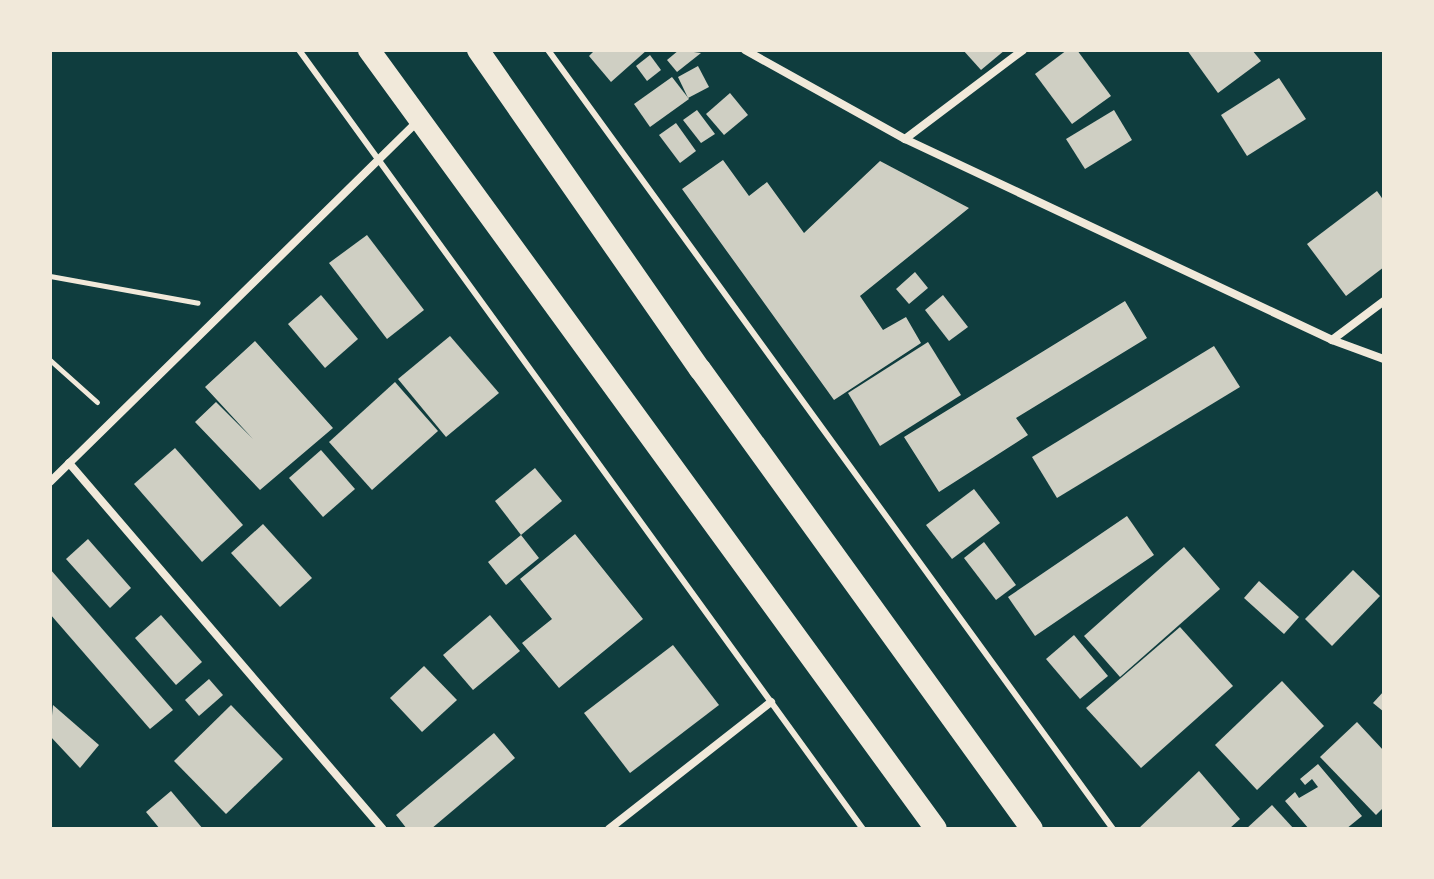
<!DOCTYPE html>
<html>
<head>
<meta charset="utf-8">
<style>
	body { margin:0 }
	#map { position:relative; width:1434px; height:879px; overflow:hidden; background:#0f3d3e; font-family:"Asap Condensed",sans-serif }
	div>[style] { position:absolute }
	.building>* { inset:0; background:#cfcfc3 }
	.path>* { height:5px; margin:-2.5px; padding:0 2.5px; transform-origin:2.5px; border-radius:2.5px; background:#f1e9da }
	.service>* { height:6px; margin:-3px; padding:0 3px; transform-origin:3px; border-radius:3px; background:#f1e9da }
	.minor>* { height:8px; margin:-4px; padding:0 4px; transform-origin:4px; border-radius:4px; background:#f1e9da }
	.trunk>* { height:22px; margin:-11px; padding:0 11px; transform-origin:11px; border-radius:11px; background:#f1e9da }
	span { translate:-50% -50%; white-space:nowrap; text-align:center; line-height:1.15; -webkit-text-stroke:6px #f1e9da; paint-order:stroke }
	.frame { position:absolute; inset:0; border:52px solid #f1e9da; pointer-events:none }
</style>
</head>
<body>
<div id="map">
	<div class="building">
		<div style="clip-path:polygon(595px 50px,647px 50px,611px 82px,589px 56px)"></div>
		<div style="clip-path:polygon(679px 50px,701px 53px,677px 72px,667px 60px)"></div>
		<div style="clip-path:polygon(963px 50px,1005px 50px,981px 70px)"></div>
		<div style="clip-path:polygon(1067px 50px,1077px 50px,1111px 96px,1072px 124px,1035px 74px)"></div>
		<div style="clip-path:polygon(1187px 50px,1252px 50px,1261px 61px,1218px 93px)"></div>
		<div style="clip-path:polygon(650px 55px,661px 70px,647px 81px,636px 66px)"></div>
		<div style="clip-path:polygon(698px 66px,709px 87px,688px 98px,678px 77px)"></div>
		<div style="clip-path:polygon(672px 77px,689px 99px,650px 127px,634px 104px)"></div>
		<div style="clip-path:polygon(1279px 78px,1306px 119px,1247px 156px,1221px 115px)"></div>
		<div style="clip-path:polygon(730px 93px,748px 115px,724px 135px,706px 114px)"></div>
		<div style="clip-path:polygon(697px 110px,715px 134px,701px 143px,683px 120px)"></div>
		<div style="clip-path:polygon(1114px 110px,1132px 140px,1085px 169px,1066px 139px)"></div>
		<div style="clip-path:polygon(676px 123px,696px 151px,680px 163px,659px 135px)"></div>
		<div style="clip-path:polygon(723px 160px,749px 196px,767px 182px,804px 233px,880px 161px,969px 208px,860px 296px,883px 330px,906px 317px,921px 343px,834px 400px,682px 189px)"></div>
		<div style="clip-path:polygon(1377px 191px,1384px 201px,1384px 267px,1346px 296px,1307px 244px)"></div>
		<div style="clip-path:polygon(367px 235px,424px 310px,387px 339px,329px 263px)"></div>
		<div style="clip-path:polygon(915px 272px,928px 288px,909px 304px,896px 289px)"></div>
		<div style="clip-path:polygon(321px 295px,358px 339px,325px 368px,288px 324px)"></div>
		<div style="clip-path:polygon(943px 295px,968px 327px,949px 341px,925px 310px)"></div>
		<div style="clip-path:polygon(1125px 301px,1147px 338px,1016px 418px,1028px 435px,939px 492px,904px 437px)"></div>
		<div style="clip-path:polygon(450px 336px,499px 393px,446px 437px,398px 379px)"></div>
		<div style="clip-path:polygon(255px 341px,333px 428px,260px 490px,195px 422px,216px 402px,253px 439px,205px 387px)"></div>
		<div style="clip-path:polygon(928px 342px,961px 395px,880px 446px,848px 393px)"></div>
		<div style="clip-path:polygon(1214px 346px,1240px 387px,1057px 498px,1032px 457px)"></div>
		<div style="clip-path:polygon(395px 382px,438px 431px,372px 490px,329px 442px)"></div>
		<div style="clip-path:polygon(175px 448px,243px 525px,202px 562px,134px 484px)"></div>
		<div style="clip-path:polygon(321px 450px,355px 489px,323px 517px,289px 478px)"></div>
		<div style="clip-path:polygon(535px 468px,562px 501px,521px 535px,495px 501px)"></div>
		<div style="clip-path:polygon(974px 489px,1000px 523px,952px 559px,926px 525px)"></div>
		<div style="clip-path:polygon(1127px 516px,1154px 555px,1035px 636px,1008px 597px)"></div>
		<div style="clip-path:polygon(263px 524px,312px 578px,280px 607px,231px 553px)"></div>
		<div style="clip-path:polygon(575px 534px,643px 619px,559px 688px,522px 643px,552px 619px,520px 579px)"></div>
		<div style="clip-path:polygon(521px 535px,539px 558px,506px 585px,488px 562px)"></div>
		<div style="clip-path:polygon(88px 539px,131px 588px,110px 608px,66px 559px)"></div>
		<div style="clip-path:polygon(984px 542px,1016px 585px,996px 600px,964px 558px)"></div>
		<div style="clip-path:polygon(1184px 547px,1220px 589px,1120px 677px,1084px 636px)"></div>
		<div style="clip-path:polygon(50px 569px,173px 710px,150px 729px,50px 614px)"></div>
		<div style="clip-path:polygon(1353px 570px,1380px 596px,1332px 646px,1305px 619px)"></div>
		<div style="clip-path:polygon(1259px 581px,1299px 617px,1284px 634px,1244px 598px)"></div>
		<div style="clip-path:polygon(161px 615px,202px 662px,176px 685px,135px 638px)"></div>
		<div style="clip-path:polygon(490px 615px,520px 651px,473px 690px,443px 655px)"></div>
		<div style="clip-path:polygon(1180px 627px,1233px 686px,1141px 768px,1086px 708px)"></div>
		<div style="clip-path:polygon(1074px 635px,1108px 676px,1080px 699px,1046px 659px)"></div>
		<div style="clip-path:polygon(673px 645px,719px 705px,630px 773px,584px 713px)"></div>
		<div style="clip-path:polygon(424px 666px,457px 700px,422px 732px,390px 698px)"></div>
		<div style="clip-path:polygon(209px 679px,223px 695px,199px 716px,185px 700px)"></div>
		<div style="clip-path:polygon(1282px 681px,1324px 726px,1257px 790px,1215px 745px)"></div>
		<div style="clip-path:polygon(1384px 691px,1384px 712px,1373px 703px)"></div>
		<div style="clip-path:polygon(53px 705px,99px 745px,80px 768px,50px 736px)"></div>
		<div style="clip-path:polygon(231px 705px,283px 759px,226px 814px,174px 761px)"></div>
		<div style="clip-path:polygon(1357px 722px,1384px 751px,1384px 807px,1376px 815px,1320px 757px)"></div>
		<div style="clip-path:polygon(494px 733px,515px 758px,431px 829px,407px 829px,396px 815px)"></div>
		<div style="clip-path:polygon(1318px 764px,1362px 816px,1346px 829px,1309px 829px,1285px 801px,1295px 792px,1299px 798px,1318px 787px,1312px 779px,1305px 785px,1300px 779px)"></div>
		<div style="clip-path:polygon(1199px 771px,1240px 819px,1229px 829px,1138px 829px)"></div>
		<div style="clip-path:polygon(171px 791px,203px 829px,160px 829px,146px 812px)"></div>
		<div style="clip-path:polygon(1272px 805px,1294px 829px,1246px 829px)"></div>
	</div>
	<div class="path">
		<div style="left:50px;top:276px;width:150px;rotate:10.3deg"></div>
		<div style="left:50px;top:360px;width:63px;rotate:41.8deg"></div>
	</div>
	<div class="service">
		<div style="left:299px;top:50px;width:962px;rotate:54.1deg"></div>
		<div style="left:548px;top:50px;width:962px;rotate:54.05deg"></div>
	</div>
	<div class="minor">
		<div style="left:745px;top:50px;width:183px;rotate:29.1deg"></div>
		<div style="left:905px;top:139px;width:472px;rotate:25.2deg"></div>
		<div style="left:1332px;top:340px;width:55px;rotate:20.1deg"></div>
		<div style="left:905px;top:139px;width:148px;rotate:-37deg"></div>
		<div style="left:1332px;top:340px;width:65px;rotate:-36.9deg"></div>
		<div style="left:69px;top:463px;width:482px;rotate:49.4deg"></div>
		<div style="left:50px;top:482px;width:517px;rotate:-44.45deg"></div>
		<div style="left:609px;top:829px;width:206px;rotate:-38.1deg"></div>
	</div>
	<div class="trunk">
		<div style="left:369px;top:50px;width:963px;rotate:53.95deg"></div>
		<div style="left:478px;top:50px;width:389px;rotate:55.2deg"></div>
		<div style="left:700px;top:369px;width:567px;rotate:54.18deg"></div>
	</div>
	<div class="frame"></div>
</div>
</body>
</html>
